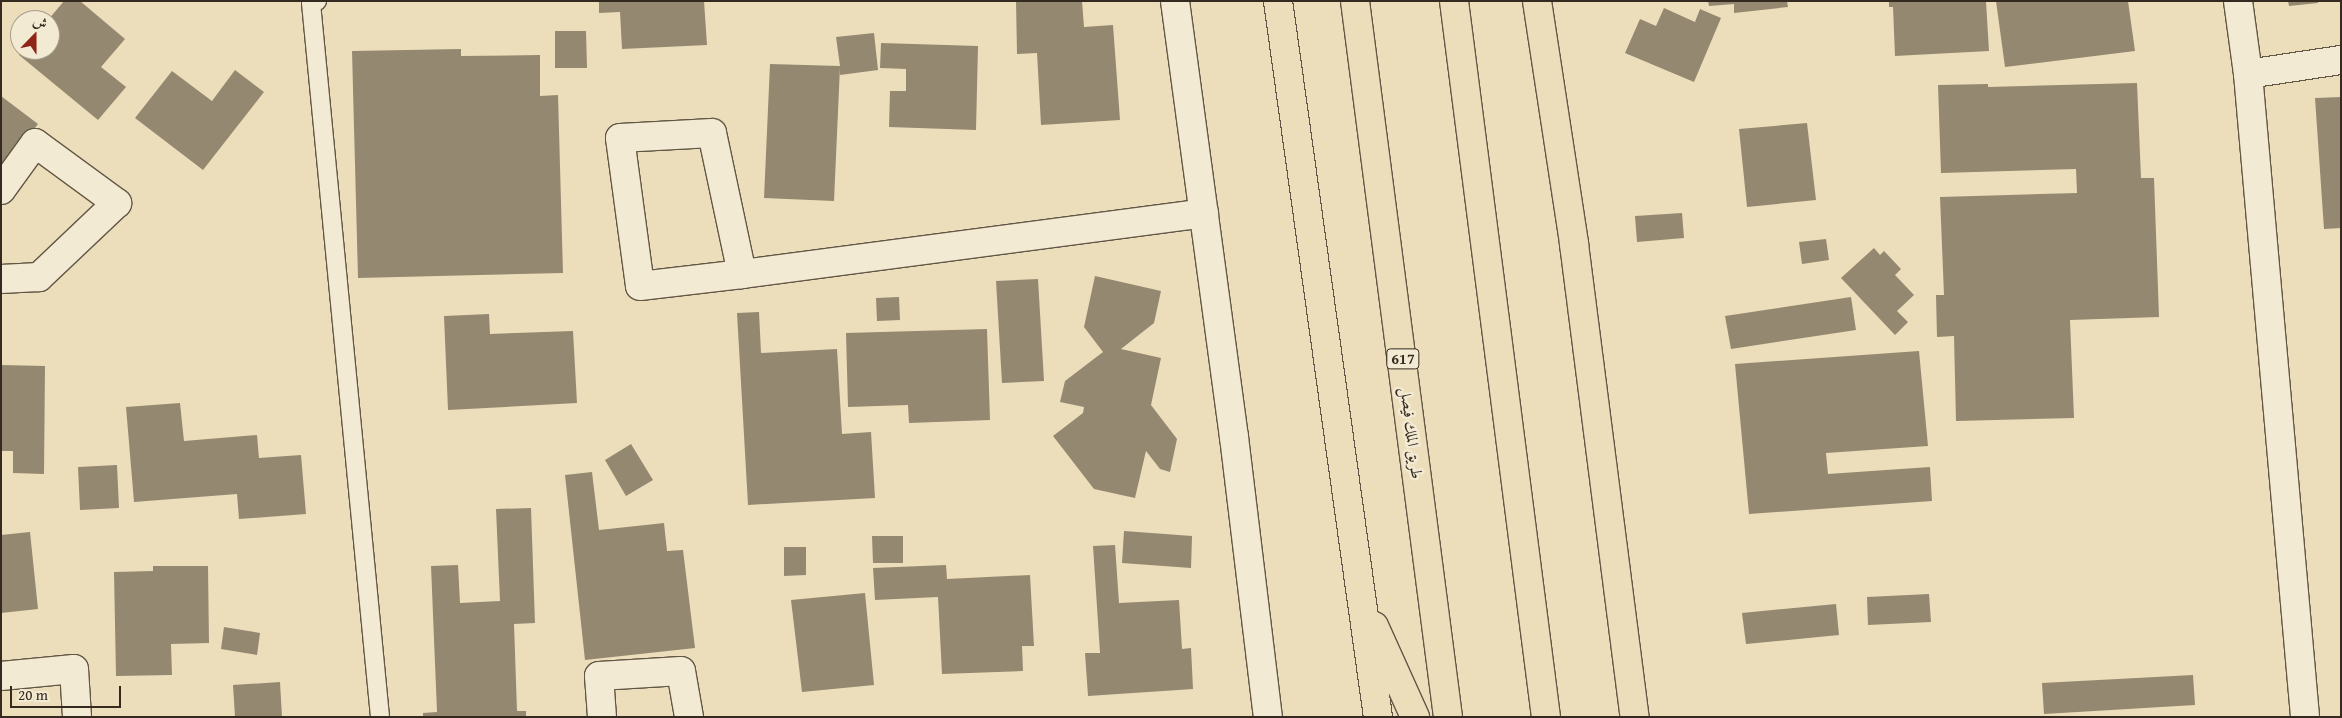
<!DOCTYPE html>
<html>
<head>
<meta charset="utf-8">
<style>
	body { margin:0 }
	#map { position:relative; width:2342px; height:718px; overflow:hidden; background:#ecdebb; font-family:"Gentium Book Plus",Amiri,serif }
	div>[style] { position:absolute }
	.building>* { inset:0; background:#948870 }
	.roads { filter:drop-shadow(1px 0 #625746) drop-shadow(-1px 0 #625746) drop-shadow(0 1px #625746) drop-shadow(0 -1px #625746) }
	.service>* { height:18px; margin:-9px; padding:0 9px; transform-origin:9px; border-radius:9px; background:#f3ead3 }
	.minor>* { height:28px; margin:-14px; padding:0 14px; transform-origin:14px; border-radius:14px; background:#f3ead3 }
	.primary>* { height:28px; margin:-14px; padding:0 14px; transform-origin:14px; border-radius:14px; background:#ecdebb }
	.trunk>* { height:28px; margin:-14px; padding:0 14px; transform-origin:14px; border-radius:14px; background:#ecdebb }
	span { translate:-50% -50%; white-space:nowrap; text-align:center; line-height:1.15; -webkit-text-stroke:5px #f3ead3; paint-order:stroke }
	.shield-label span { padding:1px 4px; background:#f3ead3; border:1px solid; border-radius:4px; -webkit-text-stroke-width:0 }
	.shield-label { font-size:15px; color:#342a1f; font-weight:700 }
	.street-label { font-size:16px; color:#342a1f }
	.frame { position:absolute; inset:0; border:2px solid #342a1f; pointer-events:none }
	.north { position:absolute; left:10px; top:10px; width:50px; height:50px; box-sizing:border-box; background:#f3ead3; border:1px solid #a79d8b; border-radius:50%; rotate:22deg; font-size:14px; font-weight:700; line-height:20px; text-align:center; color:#342a1f }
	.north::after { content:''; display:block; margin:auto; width:18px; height:22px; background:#8f2418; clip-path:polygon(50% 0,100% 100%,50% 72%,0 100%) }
	.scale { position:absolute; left:10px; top:686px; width:111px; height:22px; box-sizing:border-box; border:2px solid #342a1f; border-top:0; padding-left:6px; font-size:15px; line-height:18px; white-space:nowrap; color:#342a1f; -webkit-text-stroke:4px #f3ead3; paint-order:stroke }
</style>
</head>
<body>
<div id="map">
	<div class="building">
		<div style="clip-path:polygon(64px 1px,80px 1px,125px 39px,101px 67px,126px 87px,98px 120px,19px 55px,23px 50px,50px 50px,48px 20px)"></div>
		<div style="clip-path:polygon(599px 1px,704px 1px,707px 45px,622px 49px,620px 12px,599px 13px)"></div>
		<div style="clip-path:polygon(1016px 1px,1082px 1px,1084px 27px,1113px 25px,1120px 120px,1041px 125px,1037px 53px,1017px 54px)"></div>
		<div style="clip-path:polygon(1708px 1px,1787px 1px,1788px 7px,1734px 13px,1734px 4px,1709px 6px)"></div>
		<div style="clip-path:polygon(1889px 1px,1986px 1px,1989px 51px,1895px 56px,1893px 7px,1889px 7px)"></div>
		<div style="clip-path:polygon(1996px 1px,2128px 1px,2135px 51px,2005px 67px)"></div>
		<div style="clip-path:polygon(2288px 1px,2318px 1px,2318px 3px,2289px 6px)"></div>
		<div style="clip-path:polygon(1664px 8px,1695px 22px,1700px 9px,1721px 18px,1694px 82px,1625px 53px,1640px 19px,1656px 26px)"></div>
		<div style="clip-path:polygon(555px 31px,586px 31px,587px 68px,555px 68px)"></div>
		<div style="clip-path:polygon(874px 33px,878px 70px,840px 75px,840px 67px,834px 201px,764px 198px,770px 64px,840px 66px,836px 37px)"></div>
		<div style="clip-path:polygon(881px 43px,978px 46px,976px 130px,889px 127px,890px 91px,906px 91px,906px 69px,880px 68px)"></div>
		<div style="clip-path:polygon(461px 49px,461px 56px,540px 55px,540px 96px,558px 95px,563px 273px,358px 278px,352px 51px)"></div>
		<div style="clip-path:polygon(235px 70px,264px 92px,203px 170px,135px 118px,172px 71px,212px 101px)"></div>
		<div style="clip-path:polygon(2137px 83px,2141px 178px,2154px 178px,2159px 317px,2070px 320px,2074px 418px,1956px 421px,1954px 336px,1937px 337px,1936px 295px,1944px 295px,1940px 197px,2077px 193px,2076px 169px,1941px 173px,1938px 85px,1988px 84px,1988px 87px)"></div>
		<div style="clip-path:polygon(1px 96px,38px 124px,12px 158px,9px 156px,1px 166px)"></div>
		<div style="clip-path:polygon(2341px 97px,2341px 228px,2324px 229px,2315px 98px)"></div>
		<div style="clip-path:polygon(1807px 123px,1816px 200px,1747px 207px,1739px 129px)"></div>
		<div style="clip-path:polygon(1682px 213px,1684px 238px,1637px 242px,1635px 216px)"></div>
		<div style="clip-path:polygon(1826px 239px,1829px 260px,1802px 264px,1799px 242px)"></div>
		<div style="clip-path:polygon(1874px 248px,1880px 255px,1884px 251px,1901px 269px,1895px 275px,1914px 295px,1897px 311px,1908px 322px,1895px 335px,1841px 278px)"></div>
		<div style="clip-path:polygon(1095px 276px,1161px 291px,1154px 323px,1121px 349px,1161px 358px,1151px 405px,1177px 439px,1170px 472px,1160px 469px,1146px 451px,1135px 498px,1094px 489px,1053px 436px,1083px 413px,1084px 407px,1060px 402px,1065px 381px,1103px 352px,1084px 327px)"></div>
		<div style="clip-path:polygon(1038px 279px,1044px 381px,1002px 383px,996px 281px)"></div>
		<div style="clip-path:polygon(899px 297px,900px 320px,877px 321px,876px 298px)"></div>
		<div style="clip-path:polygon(1851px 297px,1856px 330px,1731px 349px,1725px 316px)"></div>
		<div style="clip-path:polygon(759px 312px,761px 353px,837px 349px,842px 434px,871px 432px,875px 498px,748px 505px,737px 313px)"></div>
		<div style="clip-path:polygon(489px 314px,490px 334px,573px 331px,577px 403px,448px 410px,444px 316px)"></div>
		<div style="clip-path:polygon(987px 329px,990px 420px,909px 423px,908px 405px,848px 407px,846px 333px)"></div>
		<div style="clip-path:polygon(1919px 351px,1928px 446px,1826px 453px,1828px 474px,1930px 467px,1932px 501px,1749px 514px,1735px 364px)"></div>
		<div style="clip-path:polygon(1px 365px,45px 366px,44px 474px,13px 473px,13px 451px,1px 451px)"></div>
		<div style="clip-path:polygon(180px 403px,184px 441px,257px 435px,259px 458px,301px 455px,306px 514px,239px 519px,237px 494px,134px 502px,126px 407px)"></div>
		<div style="clip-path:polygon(631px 444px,653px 480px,626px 496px,605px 460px)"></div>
		<div style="clip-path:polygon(117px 465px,119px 508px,80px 510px,78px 467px)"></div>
		<div style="clip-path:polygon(592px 472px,599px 530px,664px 523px,667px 551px,683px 550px,695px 648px,585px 660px,565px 475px)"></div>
		<div style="clip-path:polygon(531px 508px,535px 623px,514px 624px,517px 711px,526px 711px,526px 717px,423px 717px,423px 713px,437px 712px,431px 566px,458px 565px,460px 603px,500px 601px,496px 509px)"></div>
		<div style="clip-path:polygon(1124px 531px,1192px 536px,1191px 568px,1122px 563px)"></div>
		<div style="clip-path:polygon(30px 532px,38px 609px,1px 613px,1px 535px)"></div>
		<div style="clip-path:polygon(872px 536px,903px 536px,903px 563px,873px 563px)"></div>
		<div style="clip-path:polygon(1115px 545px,1119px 603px,1179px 600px,1182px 649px,1191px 648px,1193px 689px,1088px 696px,1085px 653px,1100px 653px,1093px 546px)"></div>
		<div style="clip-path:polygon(784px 547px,806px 547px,806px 575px,784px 576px)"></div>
		<div style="clip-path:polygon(946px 565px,947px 579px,1030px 575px,1034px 646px,1022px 646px,1023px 671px,942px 674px,938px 597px,875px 600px,873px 568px)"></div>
		<div style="clip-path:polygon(153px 566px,208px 566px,209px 643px,171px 644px,172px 675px,116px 676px,114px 572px,153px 571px)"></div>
		<div style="clip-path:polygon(865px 593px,874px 685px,802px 692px,791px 600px)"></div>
		<div style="clip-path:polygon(1929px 594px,1931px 622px,1868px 625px,1867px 597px)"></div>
		<div style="clip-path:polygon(1836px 604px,1839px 635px,1746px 644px,1742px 613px)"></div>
		<div style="clip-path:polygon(224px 627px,260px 633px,257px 655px,221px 649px)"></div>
		<div style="clip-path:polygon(2193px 675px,2195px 705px,2044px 714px,2042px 683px)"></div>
		<div style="clip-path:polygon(280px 682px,282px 717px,235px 717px,233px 685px)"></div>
	</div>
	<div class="roads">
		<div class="service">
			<div style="left:317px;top:1px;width:6px;rotate:162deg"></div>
			<div style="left:311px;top:3px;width:717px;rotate:84.48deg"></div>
		</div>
		<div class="minor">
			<div style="left:1175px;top:1px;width:440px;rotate:82.3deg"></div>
			<div style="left:1234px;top:437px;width:282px;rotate:83.1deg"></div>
			<div style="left:2238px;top:1px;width:74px;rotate:82.2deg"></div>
			<div style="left:2248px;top:74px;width:646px;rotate:84.93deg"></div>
			<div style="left:2248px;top:74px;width:94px;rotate:-8.6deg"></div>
			<div style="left:1px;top:190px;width:58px;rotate:-54.1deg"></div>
			<div style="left:35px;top:143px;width:102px;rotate:36.2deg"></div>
			<div style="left:117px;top:203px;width:108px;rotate:136.5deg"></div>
			<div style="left:39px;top:277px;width:38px;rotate:177deg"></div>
			<div style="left:742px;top:274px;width:144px;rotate:-102deg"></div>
			<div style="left:712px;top:133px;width:92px;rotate:176.9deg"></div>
			<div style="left:620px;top:138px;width:149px;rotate:82.3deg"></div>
			<div style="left:640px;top:286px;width:103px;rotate:-6.7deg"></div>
			<div style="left:742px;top:274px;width:466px;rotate:-7.5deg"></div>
			<div style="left:1px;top:676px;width:73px;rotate:-5.5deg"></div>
			<div style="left:74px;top:669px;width:48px;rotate:86.4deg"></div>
			<div style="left:602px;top:717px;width:41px;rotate:-94.2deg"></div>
			<div style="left:599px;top:676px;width:82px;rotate:-3.5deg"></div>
			<div style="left:681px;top:671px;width:47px;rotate:80.1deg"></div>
		</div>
		<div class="primary">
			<div style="left:1278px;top:1px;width:723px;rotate:82.05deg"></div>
			<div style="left:1537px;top:1px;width:246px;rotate:81.3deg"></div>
			<div style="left:1574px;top:244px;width:477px;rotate:82.7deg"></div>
			<div style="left:1374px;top:626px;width:100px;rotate:65.7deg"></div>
		</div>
		<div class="trunk">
			<div style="left:1355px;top:1px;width:722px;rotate:82.6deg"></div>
			<div style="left:1454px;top:1px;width:722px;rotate:82.68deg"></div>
		</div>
	</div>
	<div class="shield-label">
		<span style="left:1403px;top:359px">617</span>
	</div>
	<div class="street-label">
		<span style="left:1412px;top:433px;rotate:83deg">طريق الملك فيصل</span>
	</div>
	<div class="frame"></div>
	<div class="north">ش</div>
	<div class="scale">20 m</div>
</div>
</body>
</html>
